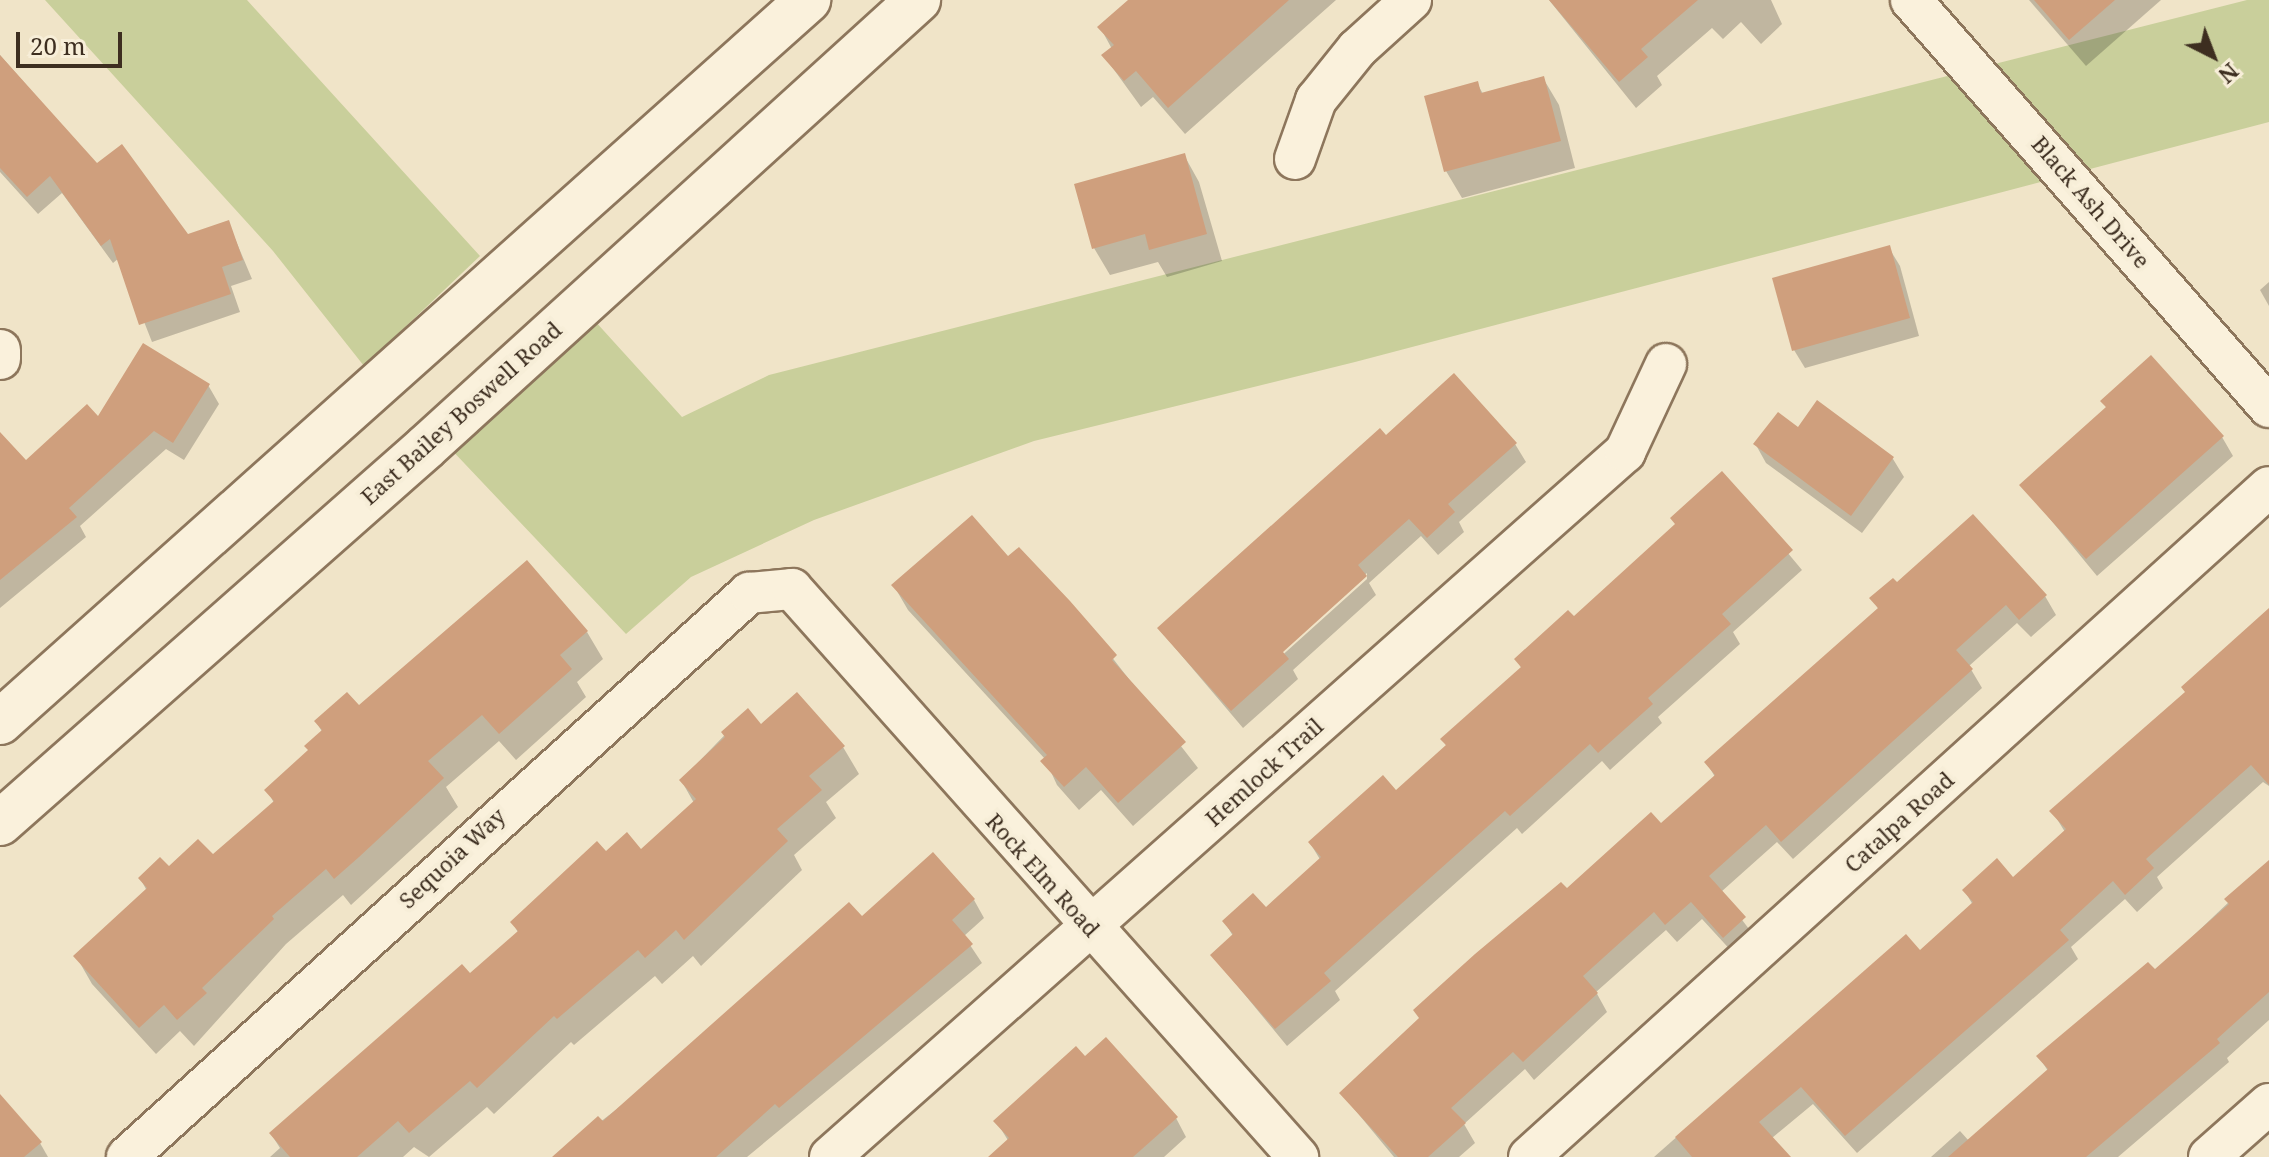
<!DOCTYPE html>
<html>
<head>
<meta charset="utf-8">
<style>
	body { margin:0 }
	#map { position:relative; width:2269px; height:1157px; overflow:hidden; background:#f0e4c8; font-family:"Noto Serif",serif }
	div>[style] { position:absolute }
	.green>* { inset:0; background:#c9cf9b }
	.shadow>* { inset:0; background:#0003 }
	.building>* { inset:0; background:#cf9f7d }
	.roads { filter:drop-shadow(2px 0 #8d765c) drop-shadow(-2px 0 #8d765c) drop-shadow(0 2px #8d765c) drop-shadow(0 -2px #8d765c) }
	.minor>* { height:40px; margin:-20px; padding:0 20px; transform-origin:20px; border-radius:20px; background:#faf1dc }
	.secondary>* { height:44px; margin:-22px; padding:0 22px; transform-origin:22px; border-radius:22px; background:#faf1dc }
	span { translate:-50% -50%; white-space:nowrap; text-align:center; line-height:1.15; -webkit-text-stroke:8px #f7eed8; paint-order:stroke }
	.street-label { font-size:22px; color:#3d2e20 }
	.north { position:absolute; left:2173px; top:16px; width:80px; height:80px; -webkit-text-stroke:6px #f7eed8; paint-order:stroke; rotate:138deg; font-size:22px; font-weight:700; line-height:32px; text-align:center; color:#3d2e20 }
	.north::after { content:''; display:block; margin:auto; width:28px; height:36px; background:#3d2e20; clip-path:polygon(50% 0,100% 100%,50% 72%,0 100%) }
	.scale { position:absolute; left:16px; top:32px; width:106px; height:36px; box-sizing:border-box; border:4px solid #3d2e20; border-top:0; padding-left:10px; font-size:24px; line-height:28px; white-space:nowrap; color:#3d2e20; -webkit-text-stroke:6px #f7eed8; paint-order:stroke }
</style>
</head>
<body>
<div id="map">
	<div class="green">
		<div style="clip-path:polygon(45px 0,247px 0,480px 256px,364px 366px,273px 251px)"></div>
		<div style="clip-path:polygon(2247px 0,2269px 0,2269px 122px,1355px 362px,1034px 441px,814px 520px,691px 577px,626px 634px,447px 445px,594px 320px,682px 417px,769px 375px)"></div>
	</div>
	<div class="shadow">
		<div style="clip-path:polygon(1129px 0,1336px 0,1185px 134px,1153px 97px,1141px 107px,1104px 56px,1112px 49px,1100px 27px)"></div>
		<div style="clip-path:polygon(1549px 0,1771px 0,1782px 24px,1761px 44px,1741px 22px,1723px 39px,1712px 28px,1657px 76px,1662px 85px,1636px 108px)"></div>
		<div style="clip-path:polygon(2029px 0,2161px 0,2086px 66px)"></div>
		<div style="clip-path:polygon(0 55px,97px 166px,187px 236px,228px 222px,252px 279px,231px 286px,240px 312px,152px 342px,119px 258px,113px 263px,62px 193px,38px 214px,0 172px)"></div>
		<div style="clip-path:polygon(1543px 78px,1559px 105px,1575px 168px,1462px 198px,1446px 171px,1477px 83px,1483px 94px)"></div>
		<div style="clip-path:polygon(1184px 155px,1199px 182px,1222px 261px,1167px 277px,1158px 262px,1110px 275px,1094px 248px)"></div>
		<div style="clip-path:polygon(1889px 248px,1900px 266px,1919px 336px,1805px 368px,1794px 350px)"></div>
		<div style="clip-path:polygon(2269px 282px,2269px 306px,2260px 290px)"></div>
		<div style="clip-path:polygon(208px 385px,219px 404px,184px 460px,166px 449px,80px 526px,86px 537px,0 608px,0 458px,25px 463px,98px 419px)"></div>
		<div style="clip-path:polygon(2103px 401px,2222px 437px,2233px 456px,2097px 576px,2022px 485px,2107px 409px)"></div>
		<div style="clip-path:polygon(1817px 403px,1893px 459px,1904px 477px,1862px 533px,1766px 463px,1756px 445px,1798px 430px)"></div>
		<div style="clip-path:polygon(evenodd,1386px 438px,1515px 444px,1526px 462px,1459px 522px,1464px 532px,1438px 555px,1421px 536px,1369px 583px,1376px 595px,1293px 670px,1298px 679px,1243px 728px,1159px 629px,1386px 438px,1367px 573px,1367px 579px,1277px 660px,1274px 657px,1367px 573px)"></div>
		<div style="clip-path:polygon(1722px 474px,1802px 570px,1733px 632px,1740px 644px,1658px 717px,1662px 723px,1610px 770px,1602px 761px,1522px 834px,1517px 828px,1335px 991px,1340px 1000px,1287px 1046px,1212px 955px,1233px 936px,1224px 921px,1266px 910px,1321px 861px,1310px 843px,1396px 793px,1447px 747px,1443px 740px,1522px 669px,1516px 659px,1573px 619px,1676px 526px)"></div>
		<div style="clip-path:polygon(1008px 559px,1069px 602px,1198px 768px,1133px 826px,1101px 790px,1079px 810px,1057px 785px,1045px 759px,908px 610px,894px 586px)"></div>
		<div style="clip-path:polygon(1897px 585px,2045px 596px,2056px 615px,2031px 637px,2017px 623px,1969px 666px,1982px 688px,1793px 859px,1777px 842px,1721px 892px,1755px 937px,1735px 955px,1702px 919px,1677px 942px,1666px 930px,1596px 992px,1607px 1012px,1534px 1080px,1525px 1069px,1464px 1124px,1475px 1143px,1459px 1157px,1394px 1157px,1341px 1093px,1567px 890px,1661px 826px,1715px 777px,1707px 763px,1879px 610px,1872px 598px)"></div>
		<div style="clip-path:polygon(2269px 609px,2269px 786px,2263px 782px,2157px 877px,2163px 888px,2137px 912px,2125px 899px,2071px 947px,2078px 959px,1857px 1153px,1813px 1104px,1772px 1138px,1788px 1157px,1654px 1157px,1824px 1007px,1920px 953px,1973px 905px,1964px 890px,2013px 880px,2065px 832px,2052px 811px,2187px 693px)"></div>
		<div style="clip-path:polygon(587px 632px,603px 659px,577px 682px,586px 697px,516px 760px,499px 741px,446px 787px,458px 807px,351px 905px,343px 895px,286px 944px,194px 1046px,180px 1031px,156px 1054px,92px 984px,76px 956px,147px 891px,140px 878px,213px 857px,274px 803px,267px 790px,310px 752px,323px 733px,316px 722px)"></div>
		<div style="clip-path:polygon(748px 711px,761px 727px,843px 747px,859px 774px,826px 802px,836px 818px,794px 855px,802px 870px,701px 966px,693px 956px,662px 984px,655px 976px,574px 1045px,571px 1042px,494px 1114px,487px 1107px,429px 1157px,414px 1147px,403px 1157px,270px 1157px,280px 1148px,271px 1134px,519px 934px,512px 922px,606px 854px,641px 852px,694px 803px,681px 780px)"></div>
		<div style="clip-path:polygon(2269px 864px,2269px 1020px,2227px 1058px,2229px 1062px,2118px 1157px,1931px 1157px,1960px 1131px,1969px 1141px,2048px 1071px,2039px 1057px,2155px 972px)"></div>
		<div style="clip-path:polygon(974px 900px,984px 918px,964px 936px,982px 963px,747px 1157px,555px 1157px,862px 919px)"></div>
		<div style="clip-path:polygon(1085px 1059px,1176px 1118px,1186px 1137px,1164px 1157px,991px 1157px,1009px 1142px,996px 1121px)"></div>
		<div style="clip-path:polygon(0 1097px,40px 1143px,48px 1157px,0 1157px)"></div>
	</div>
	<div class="building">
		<div style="clip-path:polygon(1128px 0,1289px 0,1168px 108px,1136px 71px,1124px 81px,1101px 55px,1114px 45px,1097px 27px)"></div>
		<div style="clip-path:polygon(1549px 0,1698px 0,1641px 49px,1648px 57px,1619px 82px)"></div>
		<div style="clip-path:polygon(2034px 0,2115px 0,2069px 40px)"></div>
		<div style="clip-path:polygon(0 55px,97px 163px,122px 144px,188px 234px,229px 220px,243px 260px,222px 267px,231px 294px,139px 325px,110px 239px,101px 246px,50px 176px,27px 197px,0 168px)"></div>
		<div style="clip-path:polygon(1544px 76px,1561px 141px,1444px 172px,1424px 96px,1478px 81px,1481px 93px)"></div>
		<div style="clip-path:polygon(1185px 153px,1207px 234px,1149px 250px,1145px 234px,1092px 249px,1074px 184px)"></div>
		<div style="clip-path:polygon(1890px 245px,1910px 318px,1792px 351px,1772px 278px)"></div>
		<div style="clip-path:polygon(143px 343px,210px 384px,173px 443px,154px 431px,69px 508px,77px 517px,0 580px,0 432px,26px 460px,87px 404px,98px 416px)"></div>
		<div style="clip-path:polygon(2151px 355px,2224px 436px,2086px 559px,2019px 485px,2106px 407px,2100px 401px)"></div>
		<div style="clip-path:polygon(1454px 373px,1517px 443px,1448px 504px,1455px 512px,1427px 538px,1409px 519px,1358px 565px,1367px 576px,1283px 652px,1289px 659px,1231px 711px,1157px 628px,1380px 428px,1386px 435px)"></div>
		<div style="clip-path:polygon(1817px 400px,1894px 457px,1851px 516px,1753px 444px,1778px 412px,1798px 427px)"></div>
		<div style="clip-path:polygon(1722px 471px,1793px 550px,1722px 614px,1731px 624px,1648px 698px,1653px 704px,1598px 753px,1590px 744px,1510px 816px,1505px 811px,1324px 973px,1331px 981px,1275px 1029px,1210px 955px,1233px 934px,1222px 921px,1253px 893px,1266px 907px,1321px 857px,1308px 842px,1383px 775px,1396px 790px,1446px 745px,1440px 739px,1521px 667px,1514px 659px,1568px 610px,1574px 616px,1675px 524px,1670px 518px)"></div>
		<div style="clip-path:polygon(1973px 514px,2047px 595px,2019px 620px,2006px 605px,1956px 650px,1973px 669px,1781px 842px,1766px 825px,1709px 876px,1746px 917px,1723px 938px,1691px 902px,1665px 925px,1654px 912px,1583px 976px,1598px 993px,1523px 1062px,1513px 1052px,1451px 1108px,1466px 1123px,1428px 1157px,1398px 1157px,1339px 1093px,1419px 1018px,1413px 1010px,1475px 954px,1561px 882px,1567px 888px,1651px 812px,1661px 823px,1715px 775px,1704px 762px,1878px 608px,1869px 598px,1893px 578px,1897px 582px)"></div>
		<div style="clip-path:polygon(972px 515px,1008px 556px,1019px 547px,1070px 601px,1117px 655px,1112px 660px,1186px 742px,1118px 803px,1086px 767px,1064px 787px,1040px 761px,1047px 755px,891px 585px)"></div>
		<div style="clip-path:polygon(527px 560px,588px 631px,560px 655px,572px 669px,499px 734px,482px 715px,428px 761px,444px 778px,359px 857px,334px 879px,326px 869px,272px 916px,274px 919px,202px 988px,207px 993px,177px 1020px,164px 1005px,139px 1028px,73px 956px,147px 888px,138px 878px,160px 857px,169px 866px,198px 839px,213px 854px,274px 801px,264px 790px,308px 750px,304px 746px,322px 730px,314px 721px,347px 692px,359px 705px)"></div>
		<div style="clip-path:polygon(2269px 608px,2269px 785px,2251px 765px,2146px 859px,2154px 868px,2125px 895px,2113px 881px,2060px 930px,2069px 940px,1845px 1136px,1801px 1087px,1759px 1122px,1791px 1157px,1692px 1157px,1675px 1137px,1906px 934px,1920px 950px,1973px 902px,1962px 890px,1997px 858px,2013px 877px,2066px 829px,2049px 811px,2185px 692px,2181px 687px)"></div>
		<div style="clip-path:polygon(797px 692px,845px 746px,809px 776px,822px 790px,777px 829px,788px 841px,684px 940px,676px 930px,645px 958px,638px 950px,557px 1019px,554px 1016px,477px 1088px,470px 1081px,409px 1133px,398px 1121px,357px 1157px,290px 1157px,269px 1133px,462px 964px,470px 973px,518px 931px,510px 922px,597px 841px,606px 851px,627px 832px,641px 849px,696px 799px,679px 780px,725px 737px,721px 732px,748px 708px,761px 724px)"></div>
		<div style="clip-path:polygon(933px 852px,975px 899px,952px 920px,973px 944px,779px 1108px,775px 1104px,716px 1157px,552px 1157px,598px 1116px,603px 1121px,849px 902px,862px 916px)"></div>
		<div style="clip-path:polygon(2269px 860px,2269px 992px,2217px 1039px,2220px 1043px,2086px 1157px,1948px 1157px,2048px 1069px,2036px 1056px,2148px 962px,2155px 969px,2229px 904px,2224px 899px)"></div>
		<div style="clip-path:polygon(1106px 1037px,1178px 1117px,1133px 1157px,988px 1157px,1009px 1138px,993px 1121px,1076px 1046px,1085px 1056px)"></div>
		<div style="clip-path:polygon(0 1094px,42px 1142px,24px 1157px,0 1157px)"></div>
	</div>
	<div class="roads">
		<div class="minor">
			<div style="left:1911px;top:0;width:542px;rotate:48.66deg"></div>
			<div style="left:1295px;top:159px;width:63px;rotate:-70.4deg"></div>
			<div style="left:1316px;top:100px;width:65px;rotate:-51.2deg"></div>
			<div style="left:1357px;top:49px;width:73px;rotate:-42.2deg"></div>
			<div style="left:0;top:350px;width:9px;rotate:90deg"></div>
			<div style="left:127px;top:1157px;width:840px;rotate:-42.2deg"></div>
			<div style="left:749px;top:593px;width:43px;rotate:-5.3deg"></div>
			<div style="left:792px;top:589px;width:761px;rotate:48.3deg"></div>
			<div style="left:830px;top:1157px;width:1063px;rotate:-41.57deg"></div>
			<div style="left:1625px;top:452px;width:97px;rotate:-65deg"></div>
			<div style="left:1529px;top:1157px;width:998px;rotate:-42.16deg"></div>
			<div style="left:2209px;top:1157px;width:80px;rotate:-41.5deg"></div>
		</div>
		<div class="secondary">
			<div style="left:0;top:722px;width:1084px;rotate:-41.78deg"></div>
			<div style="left:0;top:823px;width:568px;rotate:-41.43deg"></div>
			<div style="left:426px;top:447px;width:665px;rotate:-42.26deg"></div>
		</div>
	</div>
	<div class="street-label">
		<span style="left:2091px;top:202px;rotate:49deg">Black Ash Drive</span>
		<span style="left:461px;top:413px;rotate:-42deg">East Bailey Boswell Road</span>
		<span style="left:1264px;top:772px;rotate:-42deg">Hemlock Trail</span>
		<span style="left:1899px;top:822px;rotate:-42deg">Catalpa Road</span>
		<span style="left:452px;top:858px;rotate:-43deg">Sequoia Way</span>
		<span style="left:1043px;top:875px;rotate:48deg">Rock Elm Road</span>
	</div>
	<div class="north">N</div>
	<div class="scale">20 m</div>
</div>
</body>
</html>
